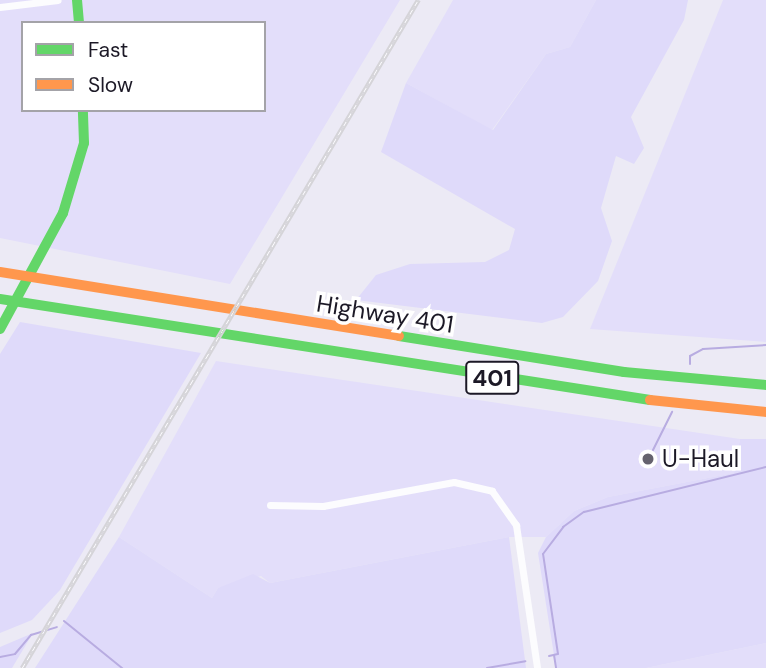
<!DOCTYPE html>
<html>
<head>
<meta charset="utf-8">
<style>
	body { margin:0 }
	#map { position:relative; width:766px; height:668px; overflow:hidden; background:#eceaf5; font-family:"DM Sans",sans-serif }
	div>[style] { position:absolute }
	.built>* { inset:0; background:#e3defa }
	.green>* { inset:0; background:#dfdafa }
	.stream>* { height:2px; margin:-1px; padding:0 1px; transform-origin:1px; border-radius:1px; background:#b8ace1 }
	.street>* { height:7px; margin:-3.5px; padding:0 3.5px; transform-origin:3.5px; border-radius:3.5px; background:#fcfcfe }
	.fast>* { height:10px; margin:-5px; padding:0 5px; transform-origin:5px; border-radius:5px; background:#63d668 }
	.slow>* { height:10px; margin:-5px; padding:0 5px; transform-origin:5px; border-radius:5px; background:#ff974d }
	.rail>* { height:4.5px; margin-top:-2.25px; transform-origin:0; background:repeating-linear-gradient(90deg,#fff 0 5px,#d5d4d8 0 10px); box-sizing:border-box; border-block:2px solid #d5d4d8 }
	.dots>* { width:19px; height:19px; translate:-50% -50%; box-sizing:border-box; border:4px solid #fff; border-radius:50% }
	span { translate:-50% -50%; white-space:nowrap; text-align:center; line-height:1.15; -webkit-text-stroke:7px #fff; paint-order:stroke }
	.shield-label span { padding:2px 5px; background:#fff; border:2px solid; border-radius:5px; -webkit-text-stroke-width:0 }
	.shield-label { font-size:23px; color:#1c1926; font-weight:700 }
	.street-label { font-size:24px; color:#1c1926 }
	.poi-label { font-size:24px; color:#1c1926 }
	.left { translate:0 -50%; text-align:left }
	.legend { position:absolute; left:21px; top:21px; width:245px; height:91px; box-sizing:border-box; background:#fff; border:2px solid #a4a3a8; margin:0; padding:9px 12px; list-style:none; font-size:21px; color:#1c1926 }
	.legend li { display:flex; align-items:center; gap:14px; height:35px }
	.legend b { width:35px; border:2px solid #a4a3a8 }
</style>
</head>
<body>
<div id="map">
	<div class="built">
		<div style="clip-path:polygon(evenodd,0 0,400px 0,230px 284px,0 238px,0 0,23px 23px,264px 23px,264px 110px,23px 110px,23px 23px)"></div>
		<div style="clip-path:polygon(453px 0,596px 0,570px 47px,546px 54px,492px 130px,406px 83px)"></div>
		<div style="clip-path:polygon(723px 0,766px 0,766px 342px,590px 329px)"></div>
		<div style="clip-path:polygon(216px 361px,740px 439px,734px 473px,608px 497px,574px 511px,546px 537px,509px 537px,270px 583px,261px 576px,218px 588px,212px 598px,119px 537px)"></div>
		<div style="clip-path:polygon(766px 643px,766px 668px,646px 668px)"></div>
	</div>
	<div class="green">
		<div style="clip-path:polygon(596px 0,688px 0,684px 20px,631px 117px,644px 148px,634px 164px,616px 156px,601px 208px,612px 241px,598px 281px,563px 317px,542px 323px,356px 300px,376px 275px,410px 264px,485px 262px,509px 250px,515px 229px,381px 152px,406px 83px,493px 130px,546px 54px,570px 47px)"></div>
		<div style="clip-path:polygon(20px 322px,201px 353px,60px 590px,32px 620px,0 633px,0 354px)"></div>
		<div style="clip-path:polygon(740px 439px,766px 439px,766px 643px,646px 668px,556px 668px,538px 553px,546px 537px,574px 511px,608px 497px,734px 473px)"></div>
		<div style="clip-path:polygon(119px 537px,212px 598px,218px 588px,253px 574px,270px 583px,509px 537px,526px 668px,35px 668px)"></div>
		<div style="clip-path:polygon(33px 633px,12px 668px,0 668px,0 647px)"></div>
	</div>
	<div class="stream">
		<div style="left:690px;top:364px;width:8px;rotate:-90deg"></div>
		<div style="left:690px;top:356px;width:15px;rotate:-28deg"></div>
		<div style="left:703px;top:349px;width:63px;rotate:-3.6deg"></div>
		<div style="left:652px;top:452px;width:45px;rotate:-63.4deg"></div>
		<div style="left:64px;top:621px;width:75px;rotate:39deg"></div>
		<div style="left:554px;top:655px;width:13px;rotate:81deg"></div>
		<div style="left:549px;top:656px;width:9px;rotate:-13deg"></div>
		<div style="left:558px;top:654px;width:101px;rotate:-98.5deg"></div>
		<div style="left:543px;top:554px;width:34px;rotate:-53deg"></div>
		<div style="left:563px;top:527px;width:26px;rotate:-36deg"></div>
		<div style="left:584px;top:512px;width:187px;rotate:-13.9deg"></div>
		<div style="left:0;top:657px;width:15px;rotate:-11deg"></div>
		<div style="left:15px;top:654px;width:25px;rotate:-50deg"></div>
		<div style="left:31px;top:635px;width:27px;rotate:-17deg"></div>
		<div style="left:487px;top:668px;width:39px;rotate:-10deg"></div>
	</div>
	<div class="street">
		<div style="left:0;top:7px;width:58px;rotate:-6.9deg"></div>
		<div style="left:270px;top:505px;width:53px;rotate:1.1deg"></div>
		<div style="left:323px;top:506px;width:133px;rotate:-10.4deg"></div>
		<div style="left:454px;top:482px;width:39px;rotate:13deg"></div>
		<div style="left:492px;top:491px;width:42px;rotate:54.8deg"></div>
		<div style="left:516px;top:525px;width:145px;rotate:81.6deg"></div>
	</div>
	<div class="fast">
		<div style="left:77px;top:0;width:23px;rotate:85deg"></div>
		<div style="left:0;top:299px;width:658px;rotate:8.83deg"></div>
		<div style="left:0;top:329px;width:132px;rotate:-61.5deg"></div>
		<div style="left:63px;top:213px;width:73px;rotate:-73.3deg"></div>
		<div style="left:84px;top:143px;width:33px;rotate:-92deg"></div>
		<div style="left:399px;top:336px;width:228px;rotate:9.1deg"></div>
		<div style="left:624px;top:372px;width:143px;rotate:5.2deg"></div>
	</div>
	<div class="slow">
		<div style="left:0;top:272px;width:404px;rotate:9.1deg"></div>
		<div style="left:650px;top:400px;width:117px;rotate:5.9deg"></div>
	</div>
	<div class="rail">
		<div style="left:22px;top:668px;width:777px;rotate:-59.34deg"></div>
	</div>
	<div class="dots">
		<div style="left:648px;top:459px;background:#65626e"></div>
	</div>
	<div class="shield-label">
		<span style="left:492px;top:378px">401</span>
	</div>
	<div class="street-label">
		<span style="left:385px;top:314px;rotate:9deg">Highway 401</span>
	</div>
	<div class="poi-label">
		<span class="left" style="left:662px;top:459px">U-Haul</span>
	</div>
	<ul class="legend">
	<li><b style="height:9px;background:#63d668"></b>Fast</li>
	<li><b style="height:9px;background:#ff974d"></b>Slow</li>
	</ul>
</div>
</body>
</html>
